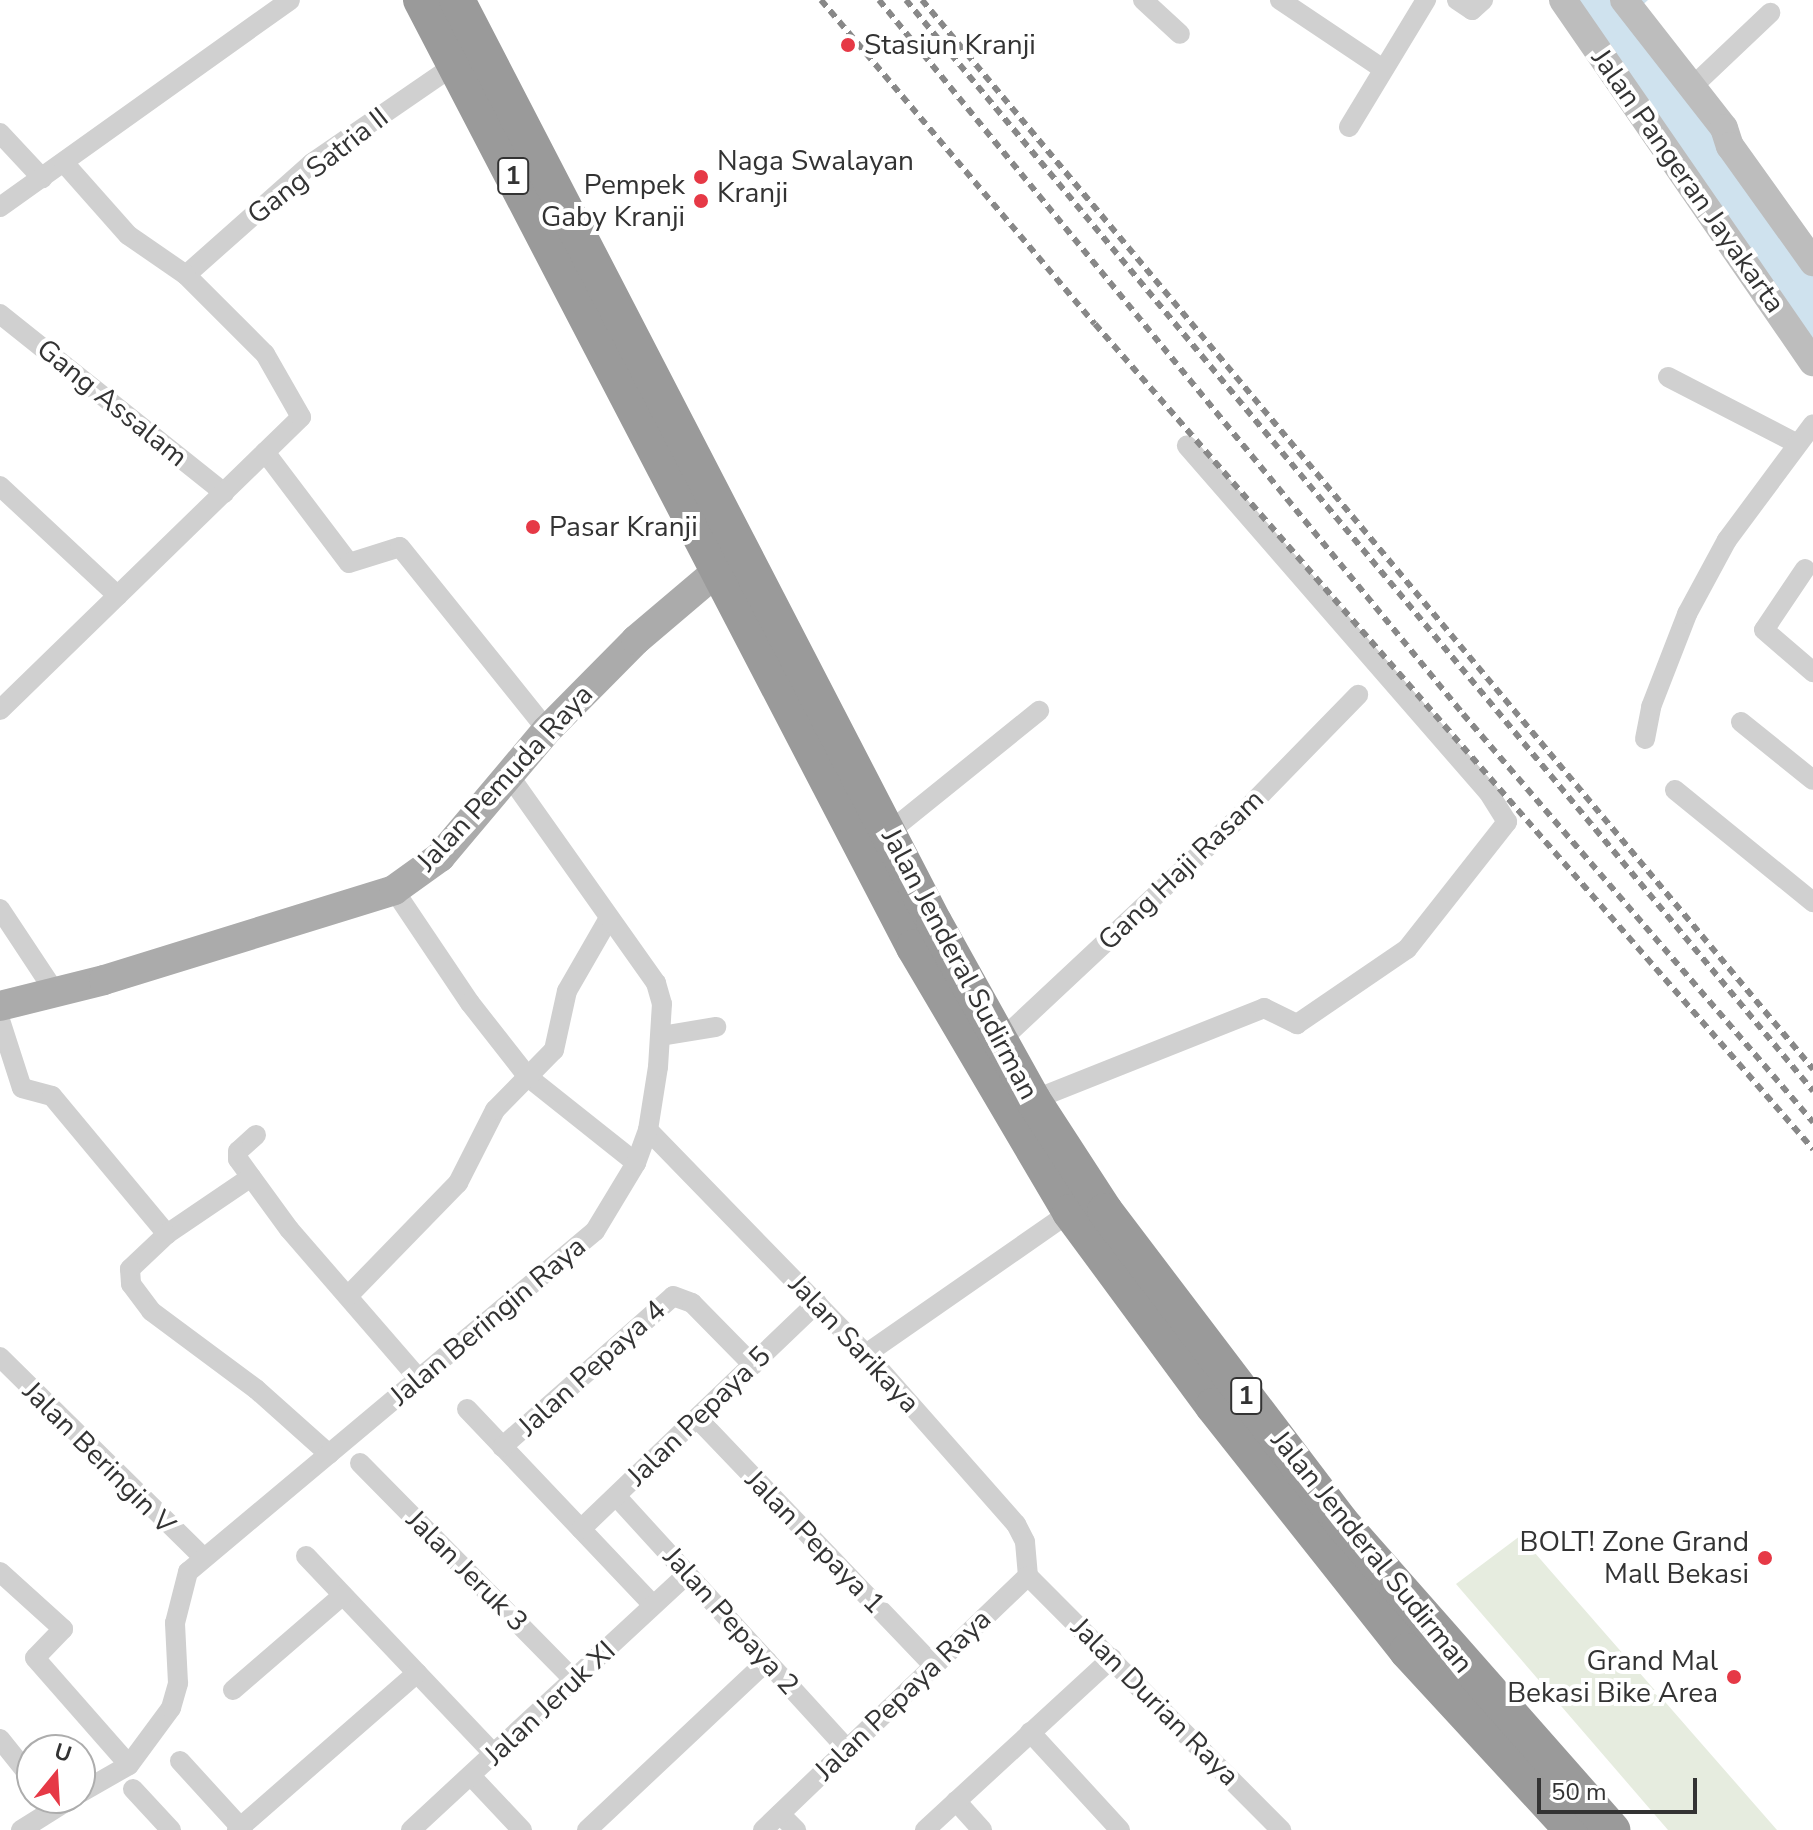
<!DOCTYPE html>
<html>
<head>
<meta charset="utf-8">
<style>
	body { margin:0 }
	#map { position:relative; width:1813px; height:1830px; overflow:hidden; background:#fff; font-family:"Nunito Sans",sans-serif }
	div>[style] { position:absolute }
	.green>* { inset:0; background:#e6ecdf }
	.water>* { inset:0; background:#cfe2ee }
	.street>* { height:20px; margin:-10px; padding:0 10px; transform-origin:10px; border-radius:10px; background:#d0d0d0 }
	.secondary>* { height:28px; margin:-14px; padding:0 14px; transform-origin:14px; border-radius:14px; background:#bdbdbd }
	.primary>* { height:30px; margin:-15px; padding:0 15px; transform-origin:15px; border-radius:15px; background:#ababab }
	.highway>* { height:36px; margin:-18px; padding:0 18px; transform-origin:18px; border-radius:18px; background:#9a9a9a }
	.rail>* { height:6px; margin-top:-3px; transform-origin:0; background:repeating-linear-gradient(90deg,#888 0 8px,transparent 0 14px) }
	.dots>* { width:22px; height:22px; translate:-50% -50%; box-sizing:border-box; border:4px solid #fff; border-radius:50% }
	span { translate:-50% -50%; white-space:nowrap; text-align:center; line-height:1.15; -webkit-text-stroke:8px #fff; paint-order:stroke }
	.shield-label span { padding:2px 6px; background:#fff; border:2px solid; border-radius:6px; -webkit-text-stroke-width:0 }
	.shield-label { font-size:26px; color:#333; font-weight:700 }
	.poi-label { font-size:28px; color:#333 }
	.left { translate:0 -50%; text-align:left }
	.right { translate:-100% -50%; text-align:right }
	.street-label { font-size:28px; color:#333 }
	.north { position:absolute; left:16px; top:1734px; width:80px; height:80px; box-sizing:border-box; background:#fff; border:2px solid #adadad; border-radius:50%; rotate:18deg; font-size:22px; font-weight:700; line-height:32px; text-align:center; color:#333 }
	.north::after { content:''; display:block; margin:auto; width:28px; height:36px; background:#e63946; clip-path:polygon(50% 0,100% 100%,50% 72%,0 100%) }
	.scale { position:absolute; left:1537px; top:1778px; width:160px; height:36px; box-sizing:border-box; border:4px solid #333; border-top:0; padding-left:10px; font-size:24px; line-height:28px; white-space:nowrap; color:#333; -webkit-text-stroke:6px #fff; paint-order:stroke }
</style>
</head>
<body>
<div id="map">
	<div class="green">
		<div style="clip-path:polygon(1520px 1536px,1777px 1830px,1668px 1830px,1456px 1584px)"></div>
	</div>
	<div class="water">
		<div style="clip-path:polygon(1563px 0,1648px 0,1635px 12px,1813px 262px,1813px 362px)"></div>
	</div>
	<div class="street">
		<div style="left:1143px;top:0;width:50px;rotate:42.6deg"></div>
		<div style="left:1280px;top:0;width:124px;rotate:33.8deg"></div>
		<div style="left:1457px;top:0;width:18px;rotate:34deg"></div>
		<div style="left:1472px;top:10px;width:15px;rotate:-42deg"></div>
		<div style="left:1692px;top:87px;width:108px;rotate:-43.5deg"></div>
		<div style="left:1349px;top:127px;width:149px;rotate:-58.8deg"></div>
		<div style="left:0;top:133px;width:62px;rotate:47deg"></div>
		<div style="left:0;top:207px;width:356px;rotate:-35.5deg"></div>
		<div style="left:186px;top:275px;width:169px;rotate:-41.6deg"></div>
		<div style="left:312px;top:163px;width:175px;rotate:-34.5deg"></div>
		<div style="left:0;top:314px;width:287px;rotate:38.6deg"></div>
		<div style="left:1668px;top:377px;width:144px;rotate:27.3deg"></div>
		<div style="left:265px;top:452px;width:139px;rotate:52.9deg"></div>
		<div style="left:349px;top:563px;width:53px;rotate:-17.4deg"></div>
		<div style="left:400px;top:547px;width:235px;rotate:51.2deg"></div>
		<div style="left:0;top:486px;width:161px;rotate:43deg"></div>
		<div style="left:1805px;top:569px;width:73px;rotate:123.9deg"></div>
		<div style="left:1764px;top:630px;width:65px;rotate:40.6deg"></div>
		<div style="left:0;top:710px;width:420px;rotate:-44.2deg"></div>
		<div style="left:301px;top:417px;width:73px;rotate:-119.7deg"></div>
		<div style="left:265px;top:354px;width:112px;rotate:-135deg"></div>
		<div style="left:186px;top:275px;width:70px;rotate:-145.4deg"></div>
		<div style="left:128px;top:235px;width:96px;rotate:-131.6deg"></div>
		<div style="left:1741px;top:722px;width:92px;rotate:38.9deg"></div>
		<div style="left:1645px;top:739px;width:33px;rotate:-79deg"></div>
		<div style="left:1651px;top:707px;width:100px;rotate:-68.8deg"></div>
		<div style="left:1687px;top:614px;width:84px;rotate:-61.6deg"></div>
		<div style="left:1727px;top:540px;width:144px;rotate:-53.4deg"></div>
		<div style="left:1675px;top:790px;width:178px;rotate:39.1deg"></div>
		<div style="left:889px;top:832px;width:193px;rotate:-38.9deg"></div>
		<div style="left:394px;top:890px;width:136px;rotate:56.1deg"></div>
		<div style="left:470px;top:1003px;width:94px;rotate:51.9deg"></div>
		<div style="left:528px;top:1077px;width:138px;rotate:38.5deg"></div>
		<div style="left:0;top:909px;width:100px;rotate:56.5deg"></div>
		<div style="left:0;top:1020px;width:71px;rotate:72.1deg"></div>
		<div style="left:22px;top:1088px;width:31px;rotate:15deg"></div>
		<div style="left:52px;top:1096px;width:180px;rotate:50.2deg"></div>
		<div style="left:661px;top:1036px;width:56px;rotate:-9.3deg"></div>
		<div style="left:1000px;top:1041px;width:323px;rotate:-43.1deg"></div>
		<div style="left:1236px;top:820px;width:175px;rotate:-45.7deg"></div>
		<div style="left:1033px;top:1100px;width:249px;rotate:-21.7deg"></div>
		<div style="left:1264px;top:1008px;width:37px;rotate:26deg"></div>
		<div style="left:1297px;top:1024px;width:133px;rotate:-34.3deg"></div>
		<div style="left:1407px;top:949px;width:162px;rotate:-51.8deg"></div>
		<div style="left:1507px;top:822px;width:36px;rotate:-122deg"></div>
		<div style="left:1488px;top:792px;width:459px;rotate:-131deg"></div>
		<div style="left:648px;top:1130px;width:313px;rotate:45.8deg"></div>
		<div style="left:866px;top:1354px;width:227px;rotate:48.6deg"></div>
		<div style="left:1016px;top:1524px;width:20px;rotate:63deg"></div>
		<div style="left:1025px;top:1542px;width:34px;rotate:85deg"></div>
		<div style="left:256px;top:1135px;width:24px;rotate:138deg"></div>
		<div style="left:238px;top:1151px;width:8px;rotate:90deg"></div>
		<div style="left:238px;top:1159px;width:87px;rotate:53.9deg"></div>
		<div style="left:289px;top:1229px;width:197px;rotate:49.1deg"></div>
		<div style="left:251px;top:1177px;width:102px;rotate:145.8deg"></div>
		<div style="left:167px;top:1234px;width:51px;rotate:136.6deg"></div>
		<div style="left:130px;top:1269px;width:15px;rotate:86deg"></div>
		<div style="left:131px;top:1284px;width:34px;rotate:53deg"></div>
		<div style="left:151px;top:1311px;width:131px;rotate:36.6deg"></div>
		<div style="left:256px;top:1389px;width:98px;rotate:41.7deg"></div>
		<div style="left:348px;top:1296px;width:158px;rotate:-45.8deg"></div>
		<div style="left:458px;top:1183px;width:82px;rotate:-63.1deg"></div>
		<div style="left:495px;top:1110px;width:84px;rotate:-45.5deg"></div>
		<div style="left:554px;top:1050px;width:60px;rotate:-77.6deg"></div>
		<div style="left:567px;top:991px;width:84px;rotate:-60.1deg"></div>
		<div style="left:866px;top:1354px;width:249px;rotate:-34.8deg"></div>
		<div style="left:0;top:1357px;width:284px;rotate:44.6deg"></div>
		<div style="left:467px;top:1409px;width:270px;rotate:46.5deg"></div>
		<div style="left:697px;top:1418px;width:343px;rotate:46.3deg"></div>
		<div style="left:502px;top:1447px;width:228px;rotate:-41.4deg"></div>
		<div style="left:673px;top:1296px;width:20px;rotate:20deg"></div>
		<div style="left:692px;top:1303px;width:87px;rotate:45.5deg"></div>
		<div style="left:360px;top:1463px;width:303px;rotate:45.4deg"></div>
		<div style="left:616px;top:1496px;width:340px;rotate:47.6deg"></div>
		<div style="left:581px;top:1529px;width:327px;rotate:-43.8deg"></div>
		<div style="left:306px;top:1556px;width:272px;rotate:46.5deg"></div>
		<div style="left:0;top:1572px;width:85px;rotate:42.1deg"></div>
		<div style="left:63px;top:1629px;width:40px;rotate:134deg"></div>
		<div style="left:35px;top:1658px;width:142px;rotate:48.7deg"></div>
		<div style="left:1028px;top:1576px;width:359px;rotate:45.1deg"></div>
		<div style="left:233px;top:1690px;width:145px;rotate:-40.8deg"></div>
		<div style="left:1030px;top:1732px;width:133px;rotate:47.4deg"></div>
		<div style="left:0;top:1739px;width:51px;rotate:51.3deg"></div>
		<div style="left:180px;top:1761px;width:93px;rotate:47.6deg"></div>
		<div style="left:472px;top:1777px;width:73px;rotate:46.7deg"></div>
		<div style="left:133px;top:1789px;width:56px;rotate:47.2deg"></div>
		<div style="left:80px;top:1793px;width:56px;rotate:-29.7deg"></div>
		<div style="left:129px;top:1765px;width:71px;rotate:-53.6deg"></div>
		<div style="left:171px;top:1708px;width:26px;rotate:-74deg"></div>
		<div style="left:178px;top:1683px;width:60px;rotate:-92.9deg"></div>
		<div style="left:175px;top:1623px;width:53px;rotate:-75.7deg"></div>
		<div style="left:188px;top:1572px;width:531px;rotate:-39.96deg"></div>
		<div style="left:595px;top:1231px;width:79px;rotate:-58.9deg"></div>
		<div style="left:636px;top:1163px;width:35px;rotate:-70deg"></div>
		<div style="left:648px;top:1130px;width:64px;rotate:-81deg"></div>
		<div style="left:658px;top:1067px;width:63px;rotate:-86.4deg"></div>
		<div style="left:662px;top:1004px;width:22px;rotate:-106deg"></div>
		<div style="left:656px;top:983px;width:255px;rotate:-125.3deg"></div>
		<div style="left:956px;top:1801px;width:39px;rotate:48deg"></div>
		<div style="left:780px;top:1814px;width:23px;rotate:45deg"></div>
		<div style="left:21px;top:1830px;width:60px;rotate:-32.1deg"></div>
		<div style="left:237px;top:1830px;width:239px;rotate:-41.1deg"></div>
		<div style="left:411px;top:1830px;width:376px;rotate:-42.8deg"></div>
		<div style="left:587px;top:1830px;width:247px;rotate:-43.2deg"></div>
		<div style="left:763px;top:1830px;width:367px;rotate:-43.8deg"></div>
		<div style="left:925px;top:1830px;width:254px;rotate:-42.6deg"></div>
	</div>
	<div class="secondary">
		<div style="left:1563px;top:0;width:440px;rotate:55.4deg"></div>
		<div style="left:1624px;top:0;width:162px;rotate:52deg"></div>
		<div style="left:1724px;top:128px;width:19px;rotate:72deg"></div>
		<div style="left:1730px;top:146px;width:143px;rotate:54.4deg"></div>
	</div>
	<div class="primary">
		<div style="left:0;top:1006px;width:107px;rotate:-14deg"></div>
		<div style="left:104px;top:980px;width:304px;rotate:-17.2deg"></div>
		<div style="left:394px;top:890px;width:57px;rotate:-35.7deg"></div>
		<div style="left:440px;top:857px;width:166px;rotate:-49.9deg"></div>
		<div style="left:547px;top:730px;width:127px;rotate:-45.3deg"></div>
		<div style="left:636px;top:640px;width:130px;rotate:-40.3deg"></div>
	</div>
	<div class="highway">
		<div style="left:421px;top:0;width:1068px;rotate:62.5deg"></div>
		<div style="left:914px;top:947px;width:308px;rotate:59.5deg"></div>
		<div style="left:1070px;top:1212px;width:241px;rotate:53.6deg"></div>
		<div style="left:1213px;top:1406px;width:313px;rotate:51.6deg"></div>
		<div style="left:1407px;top:1651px;width:243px;rotate:47.3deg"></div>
		<div style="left:457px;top:0;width:1038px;rotate:62.65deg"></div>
		<div style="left:934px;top:922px;width:204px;rotate:60.9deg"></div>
		<div style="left:1033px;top:1100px;width:132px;rotate:57deg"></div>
		<div style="left:1105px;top:1211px;width:389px;rotate:52.8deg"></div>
		<div style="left:1340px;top:1521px;width:412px;rotate:48.6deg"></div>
	</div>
	<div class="rail">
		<div style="left:821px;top:0;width:424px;rotate:49.8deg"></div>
		<div style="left:1095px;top:324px;width:1094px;rotate:48.97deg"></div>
		<div style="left:879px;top:0;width:922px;rotate:50.72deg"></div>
		<div style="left:1463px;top:714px;width:538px;rotate:49.38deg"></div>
		<div style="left:906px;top:0;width:1419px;rotate:50.26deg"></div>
		<div style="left:922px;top:0;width:1392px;rotate:50.19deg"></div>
	</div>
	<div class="dots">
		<div style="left:848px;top:45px;background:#e63946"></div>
		<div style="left:701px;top:177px;background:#e63946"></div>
		<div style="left:701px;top:201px;background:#e63946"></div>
		<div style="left:533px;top:527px;background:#e63946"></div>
		<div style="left:1765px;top:1558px;background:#e63946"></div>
		<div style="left:1734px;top:1677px;background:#e63946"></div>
	</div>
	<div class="shield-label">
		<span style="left:513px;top:176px">1</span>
		<span style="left:1246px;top:1396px">1</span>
	</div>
	<div class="poi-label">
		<span class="left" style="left:864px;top:45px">Stasiun Kranji</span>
		<span class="left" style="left:717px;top:177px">Naga Swalayan<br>Kranji</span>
		<span class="right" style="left:685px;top:201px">Pempek<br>Gaby Kranji</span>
		<span class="left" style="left:549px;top:527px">Pasar Kranji</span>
		<span class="right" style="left:1749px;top:1558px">BOLT! Zone Grand<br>Mall Bekasi</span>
		<span class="right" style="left:1718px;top:1677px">Grand Mal<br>Bekasi Bike Area</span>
	</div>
	<div class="street-label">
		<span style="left:318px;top:166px;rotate:-38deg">Gang Satria II</span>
		<span style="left:1688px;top:181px;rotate:55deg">Jalan Pangeran Jayakarta</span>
		<span style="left:112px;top:403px;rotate:39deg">Gang Assalam</span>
		<span style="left:505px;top:778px;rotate:-47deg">Jalan Pemuda Raya</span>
		<span style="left:1181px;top:870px;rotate:-44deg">Gang Haji Rasam</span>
		<span style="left:960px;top:964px;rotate:62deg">Jalan Jenderal Sudirman</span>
		<span style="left:488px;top:1321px;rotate:-40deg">Jalan Beringin Raya</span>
		<span style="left:854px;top:1344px;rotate:47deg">Jalan Sarikaya</span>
		<span style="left:592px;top:1368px;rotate:-42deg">Jalan Pepaya 4</span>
		<span style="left:699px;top:1416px;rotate:-44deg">Jalan Pepaya 5</span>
		<span style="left:99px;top:1458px;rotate:45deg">Jalan Beringin V</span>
		<span style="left:815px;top:1542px;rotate:46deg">Jalan Pepaya 1</span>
		<span style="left:1372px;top:1552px;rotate:51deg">Jalan Jenderal Sudirman</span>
		<span style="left:467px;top:1571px;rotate:45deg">Jalan Jeruk 3</span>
		<span style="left:731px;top:1621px;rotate:48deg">Jalan Pepaya 2</span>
		<span style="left:903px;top:1695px;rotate:-44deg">Jalan Pepaya Raya</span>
		<span style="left:1155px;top:1702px;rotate:45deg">Jalan Durian Raya</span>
		<span style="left:550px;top:1703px;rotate:-43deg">Jalan Jeruk XI</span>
	</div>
	<div class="north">U</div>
	<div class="scale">50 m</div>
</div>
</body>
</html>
